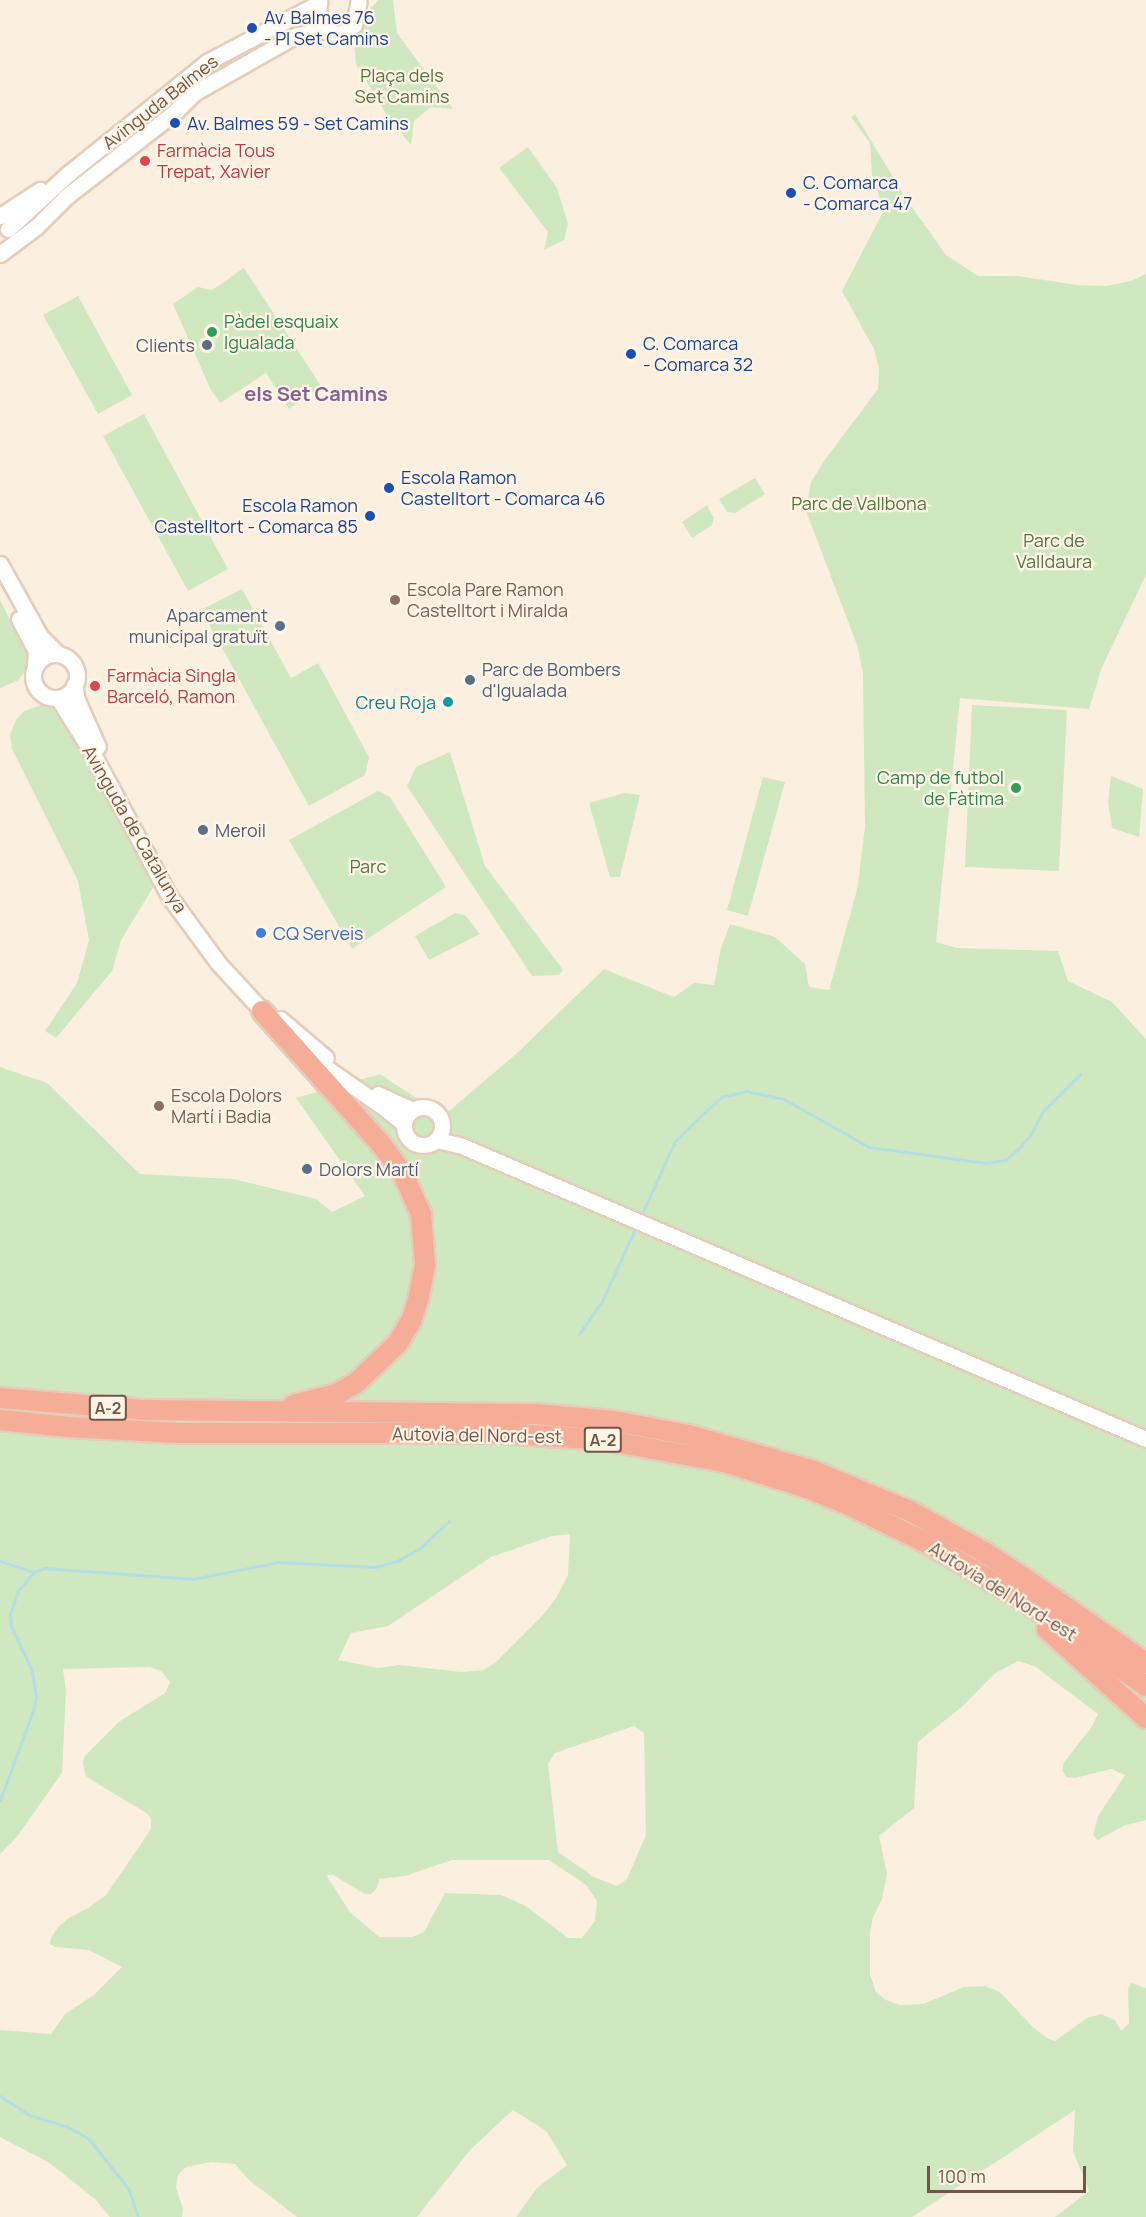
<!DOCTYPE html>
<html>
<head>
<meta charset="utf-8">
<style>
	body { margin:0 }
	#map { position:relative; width:1146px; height:2217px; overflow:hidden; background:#fbf0df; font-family:Manrope,sans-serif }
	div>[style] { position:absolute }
	.green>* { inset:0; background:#d0e8bf }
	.stream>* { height:3px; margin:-1.5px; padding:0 1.5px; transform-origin:1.5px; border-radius:1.5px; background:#b5dee4 }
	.roads { filter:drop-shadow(2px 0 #e4cdba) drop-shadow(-2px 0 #e4cdba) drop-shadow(0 2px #e4cdba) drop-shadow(0 -2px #e4cdba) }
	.secondary>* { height:15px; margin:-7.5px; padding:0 7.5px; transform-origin:7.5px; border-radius:7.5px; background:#fff }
	.secondary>.ring { margin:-7.5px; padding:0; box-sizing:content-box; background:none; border:15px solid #fff; border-radius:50% }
	.highway>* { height:20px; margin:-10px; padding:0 10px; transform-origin:10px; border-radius:10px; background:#f5ad97 }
	.dots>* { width:16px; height:16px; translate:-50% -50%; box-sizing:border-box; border:3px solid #fff4e5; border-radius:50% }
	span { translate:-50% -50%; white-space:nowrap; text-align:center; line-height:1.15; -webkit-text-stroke:4.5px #fff4e5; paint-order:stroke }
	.shield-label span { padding:2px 4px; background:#fff4e5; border:2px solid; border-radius:4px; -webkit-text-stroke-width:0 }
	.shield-label { font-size:16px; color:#715648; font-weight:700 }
	.transit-label { font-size:18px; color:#164399 }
	.left { translate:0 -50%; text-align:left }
	.right { translate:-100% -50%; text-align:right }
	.park-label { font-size:18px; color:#527740 }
	.street-label { font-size:18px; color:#715648 }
	.health-label { font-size:18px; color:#be3a42 }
	.leisure-label { font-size:18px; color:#27864d }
	.service-label { font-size:18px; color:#4e5e75 }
	.education-label { font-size:18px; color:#785e54 }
	.culture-label { font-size:18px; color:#0d838f }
	.shop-label { font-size:18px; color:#366cbe }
	.neighbourhood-label { font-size:20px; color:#836395; font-weight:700 }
	.scale { position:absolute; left:927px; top:2166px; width:159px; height:27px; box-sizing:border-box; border:3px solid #715648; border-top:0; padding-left:8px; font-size:18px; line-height:21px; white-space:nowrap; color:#715648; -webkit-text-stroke:4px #fff4e5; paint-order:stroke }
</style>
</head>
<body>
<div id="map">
	<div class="green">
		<div style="clip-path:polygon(379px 0,393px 0,397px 33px,453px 109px,431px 107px,414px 121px,411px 145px,388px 117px,356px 64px,354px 44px,366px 12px)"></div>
		<div style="clip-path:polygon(evenodd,855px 114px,907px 200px,946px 255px,978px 276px,1018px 276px,1077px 285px,1106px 286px,1131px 281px,1146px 274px,1146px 575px,1102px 667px,1089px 709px,960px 698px,936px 942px,957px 948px,1058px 951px,1068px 981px,1112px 1002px,1146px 1039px,1146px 1820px,1123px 1826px,1098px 1840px,1093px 1835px,1098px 1816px,1125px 1775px,1111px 1769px,1075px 1778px,1066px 1777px,1062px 1770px,1064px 1762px,1091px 1728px,1098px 1714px,1034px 1666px,1018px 1661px,994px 1674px,964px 1705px,918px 1742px,914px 1808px,879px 1836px,887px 1874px,882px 1899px,873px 1917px,870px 1932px,870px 1974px,876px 1992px,886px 2000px,900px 2005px,923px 2004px,964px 1987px,985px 1986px,1000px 1992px,1033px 2027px,1047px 2038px,1055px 2041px,1087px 2018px,1101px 2014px,1115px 2020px,1121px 2031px,1129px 2023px,1128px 1989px,1131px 1983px,1146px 1988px,1146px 2217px,1055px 2217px,1089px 2191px,1073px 2151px,1075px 2110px,912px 2217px,516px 2217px,537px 2188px,567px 2165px,546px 2131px,513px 2110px,471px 2149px,417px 2217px,297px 2217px,249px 2180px,235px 2164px,211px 2162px,186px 2167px,178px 2175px,176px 2187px,183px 2209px,182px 2217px,110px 2217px,95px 2199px,48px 2162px,0 2137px,0 2030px,51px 2034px,65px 2014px,94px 1995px,122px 1967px,89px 1950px,55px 1947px,50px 1944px,51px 1938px,58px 1927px,69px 1918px,88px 1908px,106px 1895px,151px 1829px,151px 1819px,148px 1814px,90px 1779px,85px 1775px,83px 1762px,85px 1756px,120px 1721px,165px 1693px,170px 1682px,161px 1671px,150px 1667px,63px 1669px,66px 1691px,62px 1773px,16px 1838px,0 1854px,0 1067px,47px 1083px,140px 1174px,233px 1179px,316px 1199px,332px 1212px,365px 1196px,296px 1098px,380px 1074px,419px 1100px,426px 1100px,449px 1111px,516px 1054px,604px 969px,674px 997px,694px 983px,714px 985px,721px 948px,730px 924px,775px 937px,805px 964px,809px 987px,829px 990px,857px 890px,865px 827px,863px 673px,857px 645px,806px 511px,811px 482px,826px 458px,878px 389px,879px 368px,874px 349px,842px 291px,884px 210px,872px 175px,870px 143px,851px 117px,855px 114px,570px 1534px,568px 1575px,556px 1598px,544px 1614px,495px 1663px,483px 1670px,461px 1672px,400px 1665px,378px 1668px,338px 1660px,351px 1633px,388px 1626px,491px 1557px,552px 1536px,570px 1534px,855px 114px,634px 1726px,644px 1733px,646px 1835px,627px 1879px,617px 1886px,594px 1877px,558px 1852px,548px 1764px,555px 1753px,634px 1726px,855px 114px,452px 1860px,549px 1860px,586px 1885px,597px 1901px,595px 1921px,582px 1938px,568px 1938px,526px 1906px,501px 1895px,445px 1893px,424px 1932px,412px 1937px,379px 1937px,350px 1912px,328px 1878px,327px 1875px,333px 1875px,365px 1894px,371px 1894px,377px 1888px,379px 1879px,405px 1876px,452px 1860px)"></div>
		<div style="clip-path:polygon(528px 147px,557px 188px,568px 224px,564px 240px,544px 250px,548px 232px,499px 168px)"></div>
		<div style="clip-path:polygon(244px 268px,321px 386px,289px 409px,266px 373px,220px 403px,210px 388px,173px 304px,198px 287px,212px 290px)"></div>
		<div style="clip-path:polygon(78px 296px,132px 395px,98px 414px,43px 315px)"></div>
		<div style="clip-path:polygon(144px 414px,228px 569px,188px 591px,103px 436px)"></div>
		<div style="clip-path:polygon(755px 478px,765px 494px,735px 513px,727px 512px,719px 499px)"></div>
		<div style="clip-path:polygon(707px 505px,714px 518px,712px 525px,692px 538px,682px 522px)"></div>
		<div style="clip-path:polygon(242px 589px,291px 678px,318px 663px,369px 757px,365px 775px,309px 806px,201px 610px)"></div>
		<div style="clip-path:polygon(0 600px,28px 655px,26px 671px,17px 681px,0 688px)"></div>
		<div style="clip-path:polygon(44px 704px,56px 709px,89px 760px,154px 886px,121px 940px,112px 971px,56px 1038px,45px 1031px,77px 983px,89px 940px,78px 881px,12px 749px,10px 735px,16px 720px,24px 711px)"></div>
		<div style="clip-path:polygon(972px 705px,1067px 710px,1059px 871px,965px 867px)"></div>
		<div style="clip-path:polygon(450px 752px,485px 866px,563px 970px,559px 975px,532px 976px,407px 786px,416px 767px)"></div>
		<div style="clip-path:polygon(1111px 776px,1143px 789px,1139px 837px,1112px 828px,1108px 802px)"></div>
		<div style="clip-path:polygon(763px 777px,785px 782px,748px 916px,727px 910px)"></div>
		<div style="clip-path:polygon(378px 791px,390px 797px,446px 887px,352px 949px,289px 840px)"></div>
		<div style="clip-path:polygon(624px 793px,640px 795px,620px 877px,610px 877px,589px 803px)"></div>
		<div style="clip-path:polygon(455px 913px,465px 915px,480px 934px,429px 960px,415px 936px)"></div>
	</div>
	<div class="stream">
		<div style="left:641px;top:1216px;width:82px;rotate:-65.6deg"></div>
		<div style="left:675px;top:1141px;width:64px;rotate:-43.7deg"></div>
		<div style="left:721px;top:1097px;width:26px;rotate:-13deg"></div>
		<div style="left:746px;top:1091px;width:39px;rotate:12deg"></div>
		<div style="left:784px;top:1099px;width:98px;rotate:29.5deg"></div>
		<div style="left:869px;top:1147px;width:118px;rotate:7.8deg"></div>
		<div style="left:986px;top:1163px;width:20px;rotate:-9deg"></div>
		<div style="left:1006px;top:1160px;width:18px;rotate:-43deg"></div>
		<div style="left:1019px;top:1148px;width:18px;rotate:-49deg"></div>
		<div style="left:1031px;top:1134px;width:27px;rotate:-62deg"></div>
		<div style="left:1044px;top:1110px;width:51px;rotate:-45deg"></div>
		<div style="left:579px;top:1334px;width:40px;rotate:-55.1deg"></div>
		<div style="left:602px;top:1301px;width:84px;rotate:-65.3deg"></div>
		<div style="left:0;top:1561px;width:36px;rotate:18deg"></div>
		<div style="left:0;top:1800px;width:98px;rotate:-69.7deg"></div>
		<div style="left:34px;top:1708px;width:12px;rotate:-81deg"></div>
		<div style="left:36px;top:1696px;width:25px;rotate:-99deg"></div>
		<div style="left:32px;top:1671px;width:50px;rotate:-115deg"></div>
		<div style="left:11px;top:1626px;width:12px;rotate:-95deg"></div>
		<div style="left:10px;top:1614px;width:24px;rotate:-71deg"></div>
		<div style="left:18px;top:1591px;width:25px;rotate:-50deg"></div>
		<div style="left:34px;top:1572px;width:12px;rotate:-20deg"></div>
		<div style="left:45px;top:1568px;width:12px;rotate:5deg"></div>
		<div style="left:57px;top:1569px;width:136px;rotate:4.2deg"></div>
		<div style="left:193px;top:1579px;width:87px;rotate:-11.3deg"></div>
		<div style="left:278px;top:1562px;width:97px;rotate:3deg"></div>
		<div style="left:375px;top:1567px;width:23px;rotate:-15deg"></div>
		<div style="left:397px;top:1561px;width:25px;rotate:-29deg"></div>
		<div style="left:419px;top:1549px;width:41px;rotate:-43deg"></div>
		<div style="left:0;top:2096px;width:35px;rotate:33deg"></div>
		<div style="left:29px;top:2115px;width:39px;rotate:17deg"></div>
		<div style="left:66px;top:2126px;width:25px;rotate:29deg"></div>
		<div style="left:88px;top:2138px;width:64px;rotate:51.3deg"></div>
		<div style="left:128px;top:2188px;width:31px;rotate:71deg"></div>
	</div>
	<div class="roads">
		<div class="secondary">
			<div style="left:319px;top:0;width:17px;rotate:93deg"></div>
			<div style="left:318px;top:17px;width:14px;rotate:69deg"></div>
			<div style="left:323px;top:30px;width:16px;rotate:15deg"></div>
			<div style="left:338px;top:34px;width:12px;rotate:-20deg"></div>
			<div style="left:349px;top:30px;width:7px;rotate:-45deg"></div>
			<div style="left:354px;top:25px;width:25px;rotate:-79deg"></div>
			<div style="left:0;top:216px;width:48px;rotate:-33deg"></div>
			<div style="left:8px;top:229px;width:83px;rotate:-42.6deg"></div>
			<div style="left:69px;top:173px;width:177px;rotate:-38.8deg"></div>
			<div style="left:207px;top:62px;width:127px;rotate:-27.8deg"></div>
			<div style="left:0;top:254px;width:45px;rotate:-36.9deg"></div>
			<div style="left:36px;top:227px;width:44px;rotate:-45deg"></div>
			<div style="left:67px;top:196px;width:138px;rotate:-37.9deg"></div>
			<div style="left:176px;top:111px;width:25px;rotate:-45deg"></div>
			<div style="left:194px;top:93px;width:103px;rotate:-29.5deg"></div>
			<div style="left:284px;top:42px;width:15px;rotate:-28deg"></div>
			<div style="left:297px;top:35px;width:26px;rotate:-11deg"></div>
			<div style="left:0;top:564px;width:82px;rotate:60.9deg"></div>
			<div style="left:40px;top:636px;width:25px;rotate:45deg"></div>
			<div style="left:19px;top:619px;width:36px;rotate:62deg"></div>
			<div style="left:36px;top:651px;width:14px;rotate:94deg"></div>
			<div class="ring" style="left:33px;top:654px;width:29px;height:29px"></div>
			<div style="left:74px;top:685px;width:15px;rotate:79deg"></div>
			<div style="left:77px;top:700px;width:51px;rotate:65.9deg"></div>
			<div style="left:58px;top:698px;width:66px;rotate:58deg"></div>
			<div style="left:93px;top:754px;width:161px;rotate:61.8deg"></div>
			<div style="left:169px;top:896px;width:84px;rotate:53.7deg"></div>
			<div style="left:219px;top:964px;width:72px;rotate:47.2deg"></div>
			<div style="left:280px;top:1019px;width:60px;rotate:40.3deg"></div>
			<div style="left:312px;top:1058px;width:86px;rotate:34.6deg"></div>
			<div style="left:383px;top:1107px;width:27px;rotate:39deg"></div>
			<div style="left:378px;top:1094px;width:38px;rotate:25deg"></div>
			<div class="ring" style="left:404px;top:1107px;width:23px;height:23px"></div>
			<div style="left:437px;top:1140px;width:26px;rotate:13deg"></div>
			<div style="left:462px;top:1146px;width:744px;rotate:23.19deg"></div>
		</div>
		<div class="highway">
			<div style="left:262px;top:1011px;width:177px;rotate:48.2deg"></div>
			<div style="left:380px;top:1143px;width:39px;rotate:53deg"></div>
			<div style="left:403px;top:1174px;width:44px;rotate:65.8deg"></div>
			<div style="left:421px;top:1214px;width:51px;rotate:85.5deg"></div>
			<div style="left:425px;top:1265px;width:33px;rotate:101deg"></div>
			<div style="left:419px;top:1297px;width:25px;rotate:108deg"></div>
			<div style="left:411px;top:1321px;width:27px;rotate:121deg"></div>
			<div style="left:397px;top:1344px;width:57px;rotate:136.4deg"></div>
			<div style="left:356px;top:1383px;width:22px;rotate:150deg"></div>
			<div style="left:337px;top:1394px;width:45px;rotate:166deg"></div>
			<div style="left:0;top:1398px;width:145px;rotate:4.7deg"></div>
			<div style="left:145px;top:1410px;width:390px;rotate:0.6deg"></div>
			<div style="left:535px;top:1414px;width:79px;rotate:5.1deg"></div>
			<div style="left:614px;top:1421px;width:76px;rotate:10.6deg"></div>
			<div style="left:689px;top:1435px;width:127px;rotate:16deg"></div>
			<div style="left:811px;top:1470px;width:107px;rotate:22.5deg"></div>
			<div style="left:910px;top:1511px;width:85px;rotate:29deg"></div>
			<div style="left:984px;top:1552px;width:48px;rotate:33deg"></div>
			<div style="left:1024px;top:1578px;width:149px;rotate:34.9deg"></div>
			<div style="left:0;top:1420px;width:69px;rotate:5.8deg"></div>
			<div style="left:69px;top:1427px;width:110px;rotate:3.1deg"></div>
			<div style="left:179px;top:1433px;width:323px"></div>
			<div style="left:502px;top:1433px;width:102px;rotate:3.9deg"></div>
			<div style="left:604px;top:1440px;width:122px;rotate:10.4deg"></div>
			<div style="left:724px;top:1462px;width:87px;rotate:17.4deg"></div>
			<div style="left:807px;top:1488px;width:45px;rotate:22deg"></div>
			<div style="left:849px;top:1505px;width:89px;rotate:26deg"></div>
			<div style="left:929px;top:1544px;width:108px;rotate:30.6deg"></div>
			<div style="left:1022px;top:1599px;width:151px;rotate:35.1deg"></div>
			<div style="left:1047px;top:1629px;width:133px;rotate:42deg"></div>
		</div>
	</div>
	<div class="dots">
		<div style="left:252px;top:28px;background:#1a4fb4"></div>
		<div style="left:175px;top:123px;background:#1a4fb4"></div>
		<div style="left:145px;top:161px;background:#e0444e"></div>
		<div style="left:791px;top:193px;background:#1a4fb4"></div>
		<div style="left:212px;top:332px;background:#2e9e5b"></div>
		<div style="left:207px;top:345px;background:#5c6f8a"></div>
		<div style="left:631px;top:354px;background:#1a4fb4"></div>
		<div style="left:389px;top:488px;background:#1a4fb4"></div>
		<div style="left:370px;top:516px;background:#1a4fb4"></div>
		<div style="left:395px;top:600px;background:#8d6e63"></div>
		<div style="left:280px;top:626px;background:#5c6f8a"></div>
		<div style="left:470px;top:680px;background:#5c6f8a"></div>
		<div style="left:95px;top:686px;background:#e0444e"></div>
		<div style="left:448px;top:702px;background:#0f9aa8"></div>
		<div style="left:1016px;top:788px;background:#2e9e5b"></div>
		<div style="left:203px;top:830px;background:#5c6f8a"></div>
		<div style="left:261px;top:933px;background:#3f7fe0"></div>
		<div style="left:159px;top:1106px;background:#8d6e63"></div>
		<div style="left:307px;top:1169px;background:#5c6f8a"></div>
	</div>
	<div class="shield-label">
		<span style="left:108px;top:1408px">A-2</span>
		<span style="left:603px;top:1440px">A-2</span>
	</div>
	<div class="transit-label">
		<span class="left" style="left:264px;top:28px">Av. Balmes 76<br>- Pl Set Camins</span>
		<span class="left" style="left:187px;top:123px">Av. Balmes 59 - Set Camins</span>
		<span class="left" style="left:803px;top:193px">C. Comarca<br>- Comarca 47</span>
		<span class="left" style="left:643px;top:354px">C. Comarca<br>- Comarca 32</span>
		<span class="left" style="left:401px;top:488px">Escola Ramon<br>Castelltort - Comarca 46</span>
		<span class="right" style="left:358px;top:516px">Escola Ramon<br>Castelltort - Comarca 85</span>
	</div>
	<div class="park-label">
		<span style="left:402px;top:86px">Plaça dels<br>Set Camins</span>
		<span style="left:859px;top:503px">Parc de Vallbona</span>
		<span style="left:1054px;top:551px">Parc de<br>Valldaura</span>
		<span style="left:368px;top:866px">Parc</span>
	</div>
	<div class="street-label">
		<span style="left:160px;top:102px;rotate:-38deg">Avinguda Balmes</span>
		<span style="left:135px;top:829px;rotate:60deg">Avinguda de Catalunya</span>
		<span style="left:477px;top:1435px;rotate:1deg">Autovia del Nord-est</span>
		<span style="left:1003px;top:1591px;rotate:32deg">Autovia del Nord-est</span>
	</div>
	<div class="health-label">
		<span class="left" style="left:157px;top:161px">Farmàcia Tous<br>Trepat, Xavier</span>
		<span class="left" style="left:107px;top:686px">Farmàcia Singla<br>Barceló, Ramon</span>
	</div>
	<div class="leisure-label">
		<span class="left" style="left:224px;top:332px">Pàdel esquaix<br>Igualada</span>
		<span class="right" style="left:1004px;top:788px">Camp de futbol<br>de Fàtima</span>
	</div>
	<div class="service-label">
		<span class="right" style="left:195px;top:345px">Clients</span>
		<span class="right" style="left:268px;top:626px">Aparcament<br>municipal gratuït</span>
		<span class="left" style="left:482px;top:680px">Parc de Bombers<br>d'Igualada</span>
		<span class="left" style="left:215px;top:830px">Meroil</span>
		<span class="left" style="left:319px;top:1169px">Dolors Martí</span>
	</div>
	<div class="education-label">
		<span class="left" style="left:407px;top:600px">Escola Pare Ramon<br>Castelltort i Miralda</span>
		<span class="left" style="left:171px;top:1106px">Escola Dolors<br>Martí i Badia</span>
	</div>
	<div class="culture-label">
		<span class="right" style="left:436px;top:702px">Creu Roja</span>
	</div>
	<div class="shop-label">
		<span class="left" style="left:273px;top:933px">CQ Serveis</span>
	</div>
	<div class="neighbourhood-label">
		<span style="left:316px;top:393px">els Set Camins</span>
	</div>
	<div class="scale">100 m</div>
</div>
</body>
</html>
